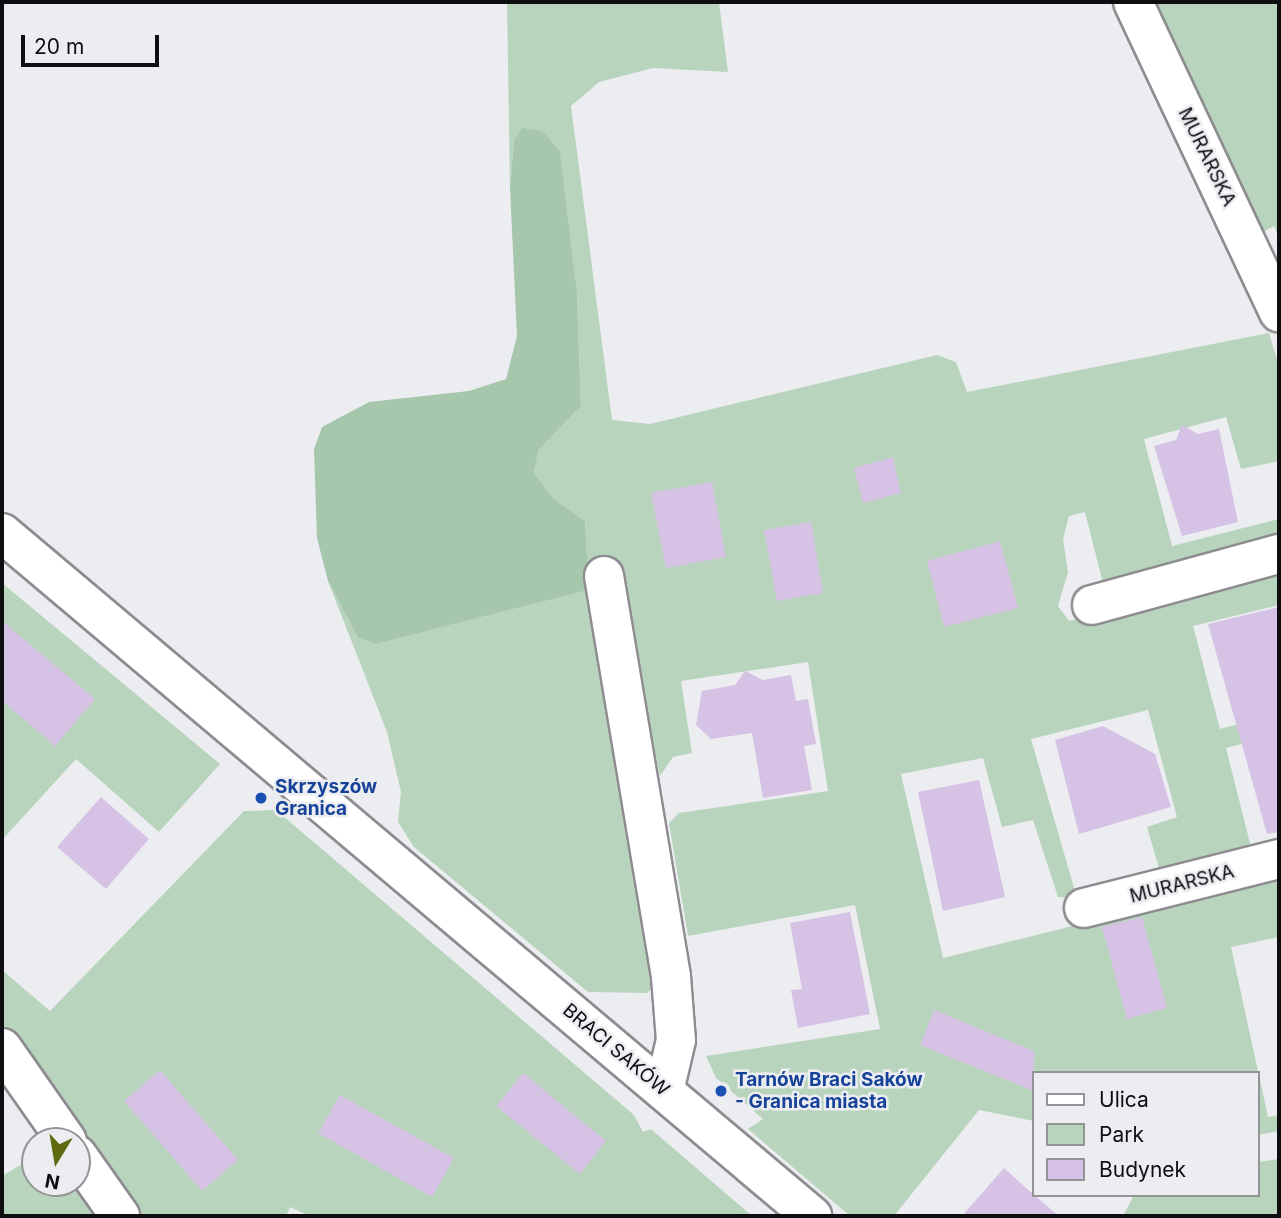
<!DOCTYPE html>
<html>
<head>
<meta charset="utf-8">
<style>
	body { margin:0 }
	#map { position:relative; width:1281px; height:1218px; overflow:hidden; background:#ecedf1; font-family:Inter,sans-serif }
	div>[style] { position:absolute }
	.green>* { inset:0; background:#b8d4bc }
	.forest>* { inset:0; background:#a7c7ac }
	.building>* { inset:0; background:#d6c2e5 }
	.roads { filter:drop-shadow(2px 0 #8d8d91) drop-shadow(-2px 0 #8d8d91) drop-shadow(0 2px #8d8d91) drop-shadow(0 -2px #8d8d91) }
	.street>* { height:38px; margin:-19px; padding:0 19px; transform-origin:19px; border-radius:19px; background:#fff }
	.secondary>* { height:38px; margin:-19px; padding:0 19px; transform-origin:19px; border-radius:19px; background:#fff }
	.dots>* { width:19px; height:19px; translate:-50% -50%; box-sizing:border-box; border:4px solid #ecedf1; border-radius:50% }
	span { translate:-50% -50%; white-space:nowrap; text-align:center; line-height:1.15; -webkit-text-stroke:5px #ecedf1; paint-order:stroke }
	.street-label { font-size:19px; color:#0e0e10 }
	.transit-label { font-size:19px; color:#164399; font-weight:700 }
	.left { translate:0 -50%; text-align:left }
	.frame { position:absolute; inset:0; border:4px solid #0e0e10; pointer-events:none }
	.legend { position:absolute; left:1032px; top:1071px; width:228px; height:126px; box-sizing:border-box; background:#ecedf1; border:2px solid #939497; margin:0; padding:9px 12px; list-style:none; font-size:21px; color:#0e0e10 }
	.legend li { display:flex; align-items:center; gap:14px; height:35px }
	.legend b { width:35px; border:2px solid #939497 }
	.north { position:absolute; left:21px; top:1127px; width:70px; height:70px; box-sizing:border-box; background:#ecedf1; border:2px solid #939497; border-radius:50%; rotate:191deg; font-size:19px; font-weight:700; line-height:28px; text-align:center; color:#0e0e10 }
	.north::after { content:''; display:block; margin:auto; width:24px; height:32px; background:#5e6910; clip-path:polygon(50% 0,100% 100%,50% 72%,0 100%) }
	.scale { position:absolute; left:21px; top:35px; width:138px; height:32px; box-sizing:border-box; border:4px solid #0e0e10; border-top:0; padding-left:9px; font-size:21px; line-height:24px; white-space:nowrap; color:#0e0e10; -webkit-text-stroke:5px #ecedf1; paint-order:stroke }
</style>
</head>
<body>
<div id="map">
	<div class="green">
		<div style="clip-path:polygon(507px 2px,719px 2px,728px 72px,653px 68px,599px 82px,571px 106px,612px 420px,650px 424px,937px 355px,956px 362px,967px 392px,1269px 333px,1279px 366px,1279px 461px,1241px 469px,1226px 417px,1144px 439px,1172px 546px,1279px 519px,1279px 538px,1104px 587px,1085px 512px,1069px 516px,1063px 539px,1068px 572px,1058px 606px,1069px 621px,1279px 566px,1279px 605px,1193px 626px,1220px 729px,1279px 713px,1279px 734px,1226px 748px,1252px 851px,1161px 875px,1147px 827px,1177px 817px,1148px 710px,1031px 739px,1077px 898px,1058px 897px,1033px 820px,1002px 827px,983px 758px,901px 774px,943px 958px,1279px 875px,1279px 937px,1231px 947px,1268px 1117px,1279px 1115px,1279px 1131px,1258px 1135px,1258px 1073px,1034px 1073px,1034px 1121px,979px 1110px,894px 1216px,850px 1216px,748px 1129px,763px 1119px,716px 1078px,706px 1056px,880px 1029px,855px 905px,688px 936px,669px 823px,679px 813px,828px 791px,808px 662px,681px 681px,692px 753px,673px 757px,660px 776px,627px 627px,588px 575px,585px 521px,554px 499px,534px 473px,537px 450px,581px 406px,577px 292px,560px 152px,514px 140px,510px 188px)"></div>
		<div style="clip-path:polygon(1153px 2px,1279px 2px,1279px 237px,1274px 226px,1263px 232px)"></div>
		<div style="clip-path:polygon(328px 581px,358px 638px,376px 644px,589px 590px,660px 981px,647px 993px,588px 992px,414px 847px,398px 822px,401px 792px,387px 732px)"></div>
		<div style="clip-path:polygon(2px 583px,220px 764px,159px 832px,76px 759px,2px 840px)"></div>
		<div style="clip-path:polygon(276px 810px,634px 1115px,643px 1132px,651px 1129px,752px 1216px,310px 1216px,290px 1207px,286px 1216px,139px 1216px,2px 1031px,2px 970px,50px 1011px,244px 811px)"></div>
		<div style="clip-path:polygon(35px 1156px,35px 1183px,77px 1183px,105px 1216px,2px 1216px,2px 1176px)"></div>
		<div style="clip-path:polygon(1279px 1159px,1279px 1216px,1123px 1216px,1134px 1195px,1258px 1195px,1258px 1162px)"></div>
	</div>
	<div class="forest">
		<div style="clip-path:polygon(522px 128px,542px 131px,560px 151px,577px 292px,581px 406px,538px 450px,534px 473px,554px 499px,585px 521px,589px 590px,376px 644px,358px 638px,328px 581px,317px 538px,314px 449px,322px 427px,369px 402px,469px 391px,506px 379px,517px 336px,510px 188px,514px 140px)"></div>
	</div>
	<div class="building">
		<div style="clip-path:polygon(1182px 425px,1198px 434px,1219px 429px,1238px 522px,1182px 536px,1154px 446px,1176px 440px)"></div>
		<div style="clip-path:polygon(893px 457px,901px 493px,863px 503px,854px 468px)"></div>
		<div style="clip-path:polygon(712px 482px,726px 557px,666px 568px,651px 493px)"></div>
		<div style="clip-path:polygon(811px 522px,823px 593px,777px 601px,764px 530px)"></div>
		<div style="clip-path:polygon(1000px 541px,1018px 608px,944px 627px,927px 561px)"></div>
		<div style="clip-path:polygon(1279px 607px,1279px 832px,1267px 834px,1208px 624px)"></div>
		<div style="clip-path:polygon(2px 621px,95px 699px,55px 746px,2px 701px)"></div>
		<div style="clip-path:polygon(745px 671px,763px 680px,791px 675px,796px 701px,808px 699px,816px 744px,804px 746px,812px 790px,763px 798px,752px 733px,711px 739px,696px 725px,702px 691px,735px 685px)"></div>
		<div style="clip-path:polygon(1103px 726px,1155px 754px,1171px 807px,1079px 834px,1055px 740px)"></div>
		<div style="clip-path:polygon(979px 780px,1005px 897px,943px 911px,918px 792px)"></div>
		<div style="clip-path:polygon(101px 797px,149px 839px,106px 889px,57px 847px)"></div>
		<div style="clip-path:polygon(850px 912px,870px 1014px,798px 1028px,791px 990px,802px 989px,790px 923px)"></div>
		<div style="clip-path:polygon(1142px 917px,1167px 1008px,1127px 1019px,1102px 927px)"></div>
		<div style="clip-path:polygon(934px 1010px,1034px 1051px,1034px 1091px,920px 1045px)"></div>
		<div style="clip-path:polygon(160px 1070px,238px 1160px,202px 1191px,124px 1101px)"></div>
		<div style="clip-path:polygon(523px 1073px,606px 1141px,580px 1174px,496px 1106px)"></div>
		<div style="clip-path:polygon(340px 1095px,454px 1158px,432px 1197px,318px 1133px)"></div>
		<div style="clip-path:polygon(1004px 1168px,1034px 1195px,1059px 1216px,962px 1216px)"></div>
	</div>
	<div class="roads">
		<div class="street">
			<div style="left:1133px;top:2px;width:343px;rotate:64.8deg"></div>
			<div style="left:604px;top:576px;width:407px;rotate:80.5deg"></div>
			<div style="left:671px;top:977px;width:63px;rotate:85.5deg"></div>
			<div style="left:676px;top:1040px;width:52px;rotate:103.2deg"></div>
			<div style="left:1092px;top:605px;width:194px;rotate:-15.3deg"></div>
			<div style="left:1084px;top:908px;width:201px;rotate:-14.1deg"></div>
			<div style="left:2px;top:1048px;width:113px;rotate:55deg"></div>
			<div style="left:77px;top:1155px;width:75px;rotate:54.8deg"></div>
		</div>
		<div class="secondary">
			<div style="left:2px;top:533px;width:1060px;rotate:40.14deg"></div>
		</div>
	</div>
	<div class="dots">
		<div style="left:261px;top:798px;background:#1a4fb4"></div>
		<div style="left:721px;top:1091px;background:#1a4fb4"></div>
	</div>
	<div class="street-label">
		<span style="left:1207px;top:157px;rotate:64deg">MURARSKA</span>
		<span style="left:1182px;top:884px;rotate:-14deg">MURARSKA</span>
		<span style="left:616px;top:1050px;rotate:40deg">BRACI SAKÓW</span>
	</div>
	<div class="transit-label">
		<span class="left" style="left:275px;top:798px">Skrzyszów<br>Granica</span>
		<span class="left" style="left:735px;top:1091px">Tarnów Braci Saków<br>- Granica miasta</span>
	</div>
	<div class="frame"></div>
	<ul class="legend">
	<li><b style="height:9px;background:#fff"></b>Ulica</li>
	<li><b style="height:19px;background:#b8d4bc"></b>Park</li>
	<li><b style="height:19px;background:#d6c2e5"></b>Budynek</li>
	</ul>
	<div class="north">N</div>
	<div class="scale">20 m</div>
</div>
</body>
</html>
